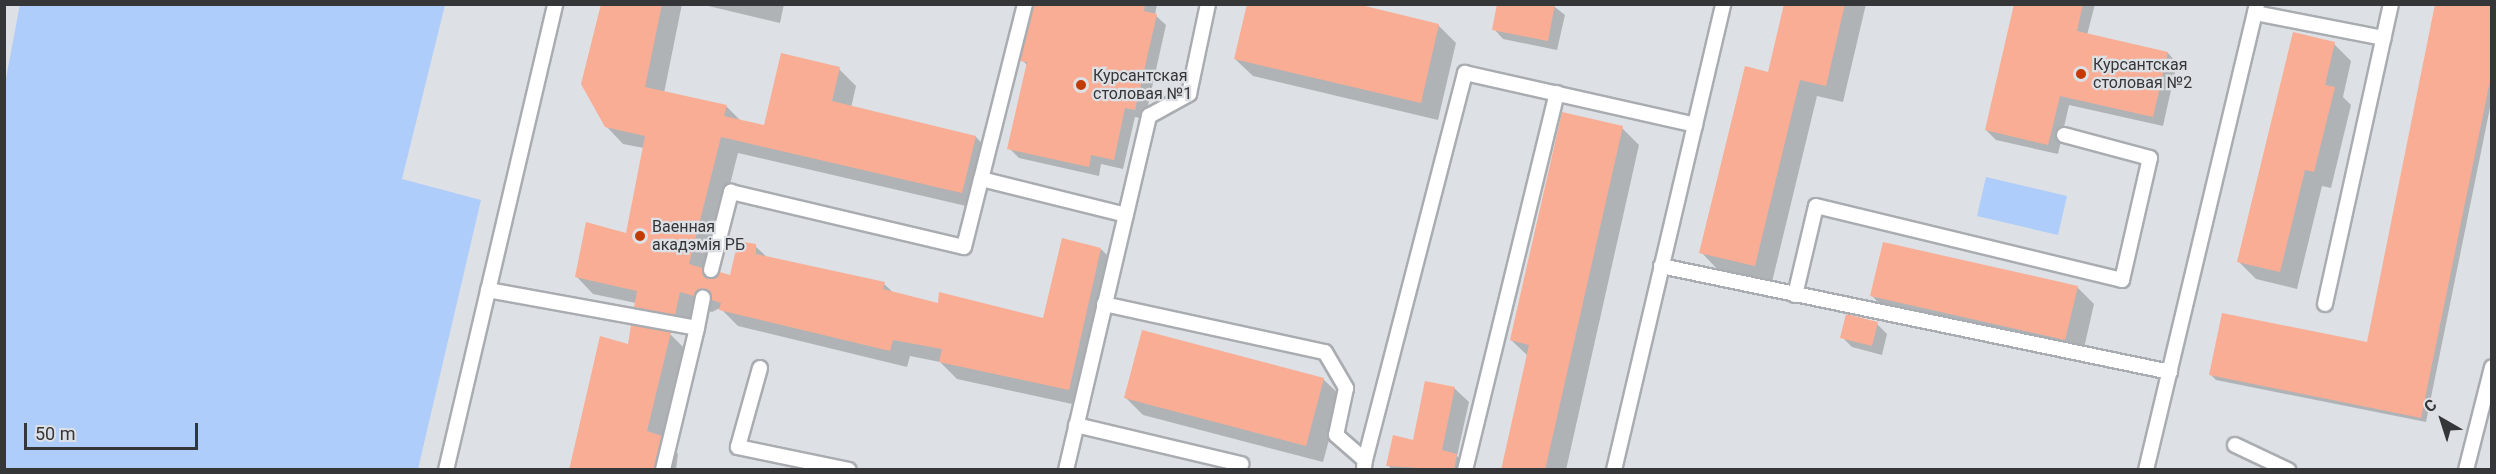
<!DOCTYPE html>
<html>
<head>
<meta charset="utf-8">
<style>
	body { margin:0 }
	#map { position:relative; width:2496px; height:474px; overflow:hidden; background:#dde0e4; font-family:Roboto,sans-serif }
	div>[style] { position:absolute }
	.green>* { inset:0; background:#afcdfb }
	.shadow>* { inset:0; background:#0003 }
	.building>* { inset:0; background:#faad95 }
	.roads { filter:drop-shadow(2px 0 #a9acb0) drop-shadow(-2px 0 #a9acb0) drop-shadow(0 2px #a9acb0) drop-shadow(0 -2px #a9acb0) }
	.service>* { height:14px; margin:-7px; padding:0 7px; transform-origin:7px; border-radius:7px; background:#fff }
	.dots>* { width:16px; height:16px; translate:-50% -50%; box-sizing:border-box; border:3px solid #dde0e4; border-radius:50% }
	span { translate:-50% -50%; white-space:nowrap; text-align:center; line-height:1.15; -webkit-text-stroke:4.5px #dde0e4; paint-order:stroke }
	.poi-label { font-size:16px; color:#353638 }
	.left { translate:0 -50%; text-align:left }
	.frame { position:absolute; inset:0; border:6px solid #353638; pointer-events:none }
	.north { position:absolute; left:2412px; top:390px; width:60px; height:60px; -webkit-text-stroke:4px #dde0e4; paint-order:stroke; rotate:321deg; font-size:16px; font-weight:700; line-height:24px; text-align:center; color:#353638 }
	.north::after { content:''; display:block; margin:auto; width:21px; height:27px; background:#353638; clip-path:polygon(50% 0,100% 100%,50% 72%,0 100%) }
	.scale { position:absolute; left:24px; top:423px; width:174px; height:27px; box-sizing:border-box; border:3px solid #353638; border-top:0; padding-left:8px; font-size:18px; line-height:21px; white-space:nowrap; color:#353638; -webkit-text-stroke:4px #dde0e4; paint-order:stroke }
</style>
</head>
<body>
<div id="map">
	<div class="green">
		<div style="clip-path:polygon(20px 4px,445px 5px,402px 179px,481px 200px,418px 469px,5px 469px,4px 89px)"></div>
		<div style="clip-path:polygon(1986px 177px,2067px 196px,2058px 235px,1977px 216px)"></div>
	</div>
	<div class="shadow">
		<div style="clip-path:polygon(603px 4px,682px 4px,664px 93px,727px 107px,742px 122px,765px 127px,839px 69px,856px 86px,851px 108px,976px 137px,993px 155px,979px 209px,738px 153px,707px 275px,712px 279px,731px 276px,755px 246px,768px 258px,884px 284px,895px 294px,940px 305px,1044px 320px,1101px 249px,1118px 266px,1086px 407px,957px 379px,940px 362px,910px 356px,907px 367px,738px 326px,720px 308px,712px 312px,697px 308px,692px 331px,653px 324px,636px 303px,593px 294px,576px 276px,627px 235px,644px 148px,623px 144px,606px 126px)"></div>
		<div style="clip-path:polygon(700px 4px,784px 4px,780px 23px)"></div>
		<div style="clip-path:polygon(1046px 4px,1157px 4px,1155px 15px,1166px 25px,1145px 119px,1135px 117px,1123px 169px,1101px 164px,1099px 176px,1019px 158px,1009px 148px,1028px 66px,1022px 60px)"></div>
		<div style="clip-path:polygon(1551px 4px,1565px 15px,1557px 50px,1503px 39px,1494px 29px)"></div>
		<div style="clip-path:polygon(1786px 4px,1866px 4px,1843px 102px,1817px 96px,1772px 282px,1718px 270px,1701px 252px,1769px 74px)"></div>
		<div style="clip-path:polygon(2016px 4px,2095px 4px,2087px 35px,2168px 53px,2177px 63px,2163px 126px,2069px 105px,2058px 154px,1996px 140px,1986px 130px)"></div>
		<div style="clip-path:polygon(2492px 4px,2492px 98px,2426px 422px,2216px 380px,2211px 375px,2368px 344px)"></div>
		<div style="clip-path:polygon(1438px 25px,1456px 43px,1438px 120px,1253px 76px,1235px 59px)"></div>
		<div style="clip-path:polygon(2334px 44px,2351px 61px,2343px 97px,2351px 105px,2331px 188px,2322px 186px,2297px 289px,2256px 279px,2239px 262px)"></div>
		<div style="clip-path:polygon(1622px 128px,1639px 145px,1566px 470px,1502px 470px,1528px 356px,1511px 340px)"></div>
		<div style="clip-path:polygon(2077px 287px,2094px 304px,2082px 357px,1889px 313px,1872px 296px)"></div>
		<div style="clip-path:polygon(1877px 324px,1887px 334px,1882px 355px,1852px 347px,1842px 337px)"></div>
		<div style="clip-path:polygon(670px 334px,687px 351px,666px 441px,678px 454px,676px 470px,571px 470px,629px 346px)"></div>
		<div style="clip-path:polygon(1323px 379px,1341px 396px,1323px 462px,1143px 415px,1126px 398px)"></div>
		<div style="clip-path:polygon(1454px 388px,1469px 402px,1457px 456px,1470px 470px,1392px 470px,1388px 465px,1414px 441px)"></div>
	</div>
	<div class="building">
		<div style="clip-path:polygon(601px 4px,662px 4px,645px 87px,727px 105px,724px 116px,764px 125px,781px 53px,840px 67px,832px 101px,976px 136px,962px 193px,721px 137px,689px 264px,702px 268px,709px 279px,720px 272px,730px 275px,738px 241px,756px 244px,756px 254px,885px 282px,883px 289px,938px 303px,939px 292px,1043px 318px,1062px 238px,1101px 248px,1069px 390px,939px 362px,942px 349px,893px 340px,890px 351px,719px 310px,721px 303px,712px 300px,705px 289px,694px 296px,680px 292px,675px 315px,634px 307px,637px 291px,575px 277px,586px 222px,626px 233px,645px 136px,605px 127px,581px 84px)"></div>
		<div style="clip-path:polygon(1034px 4px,1145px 4px,1144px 11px,1157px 14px,1135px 110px,1125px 108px,1114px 160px,1091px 155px,1089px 167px,1007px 149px,1027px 62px,1020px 61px)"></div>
		<div style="clip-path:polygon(1247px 4px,1357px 4px,1439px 24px,1421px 103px,1234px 59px)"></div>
		<div style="clip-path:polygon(1497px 4px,1555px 4px,1548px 41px,1492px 30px)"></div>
		<div style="clip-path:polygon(1784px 4px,1845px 4px,1826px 86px,1800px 80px,1755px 266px,1699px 253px,1745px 66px,1768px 72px)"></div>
		<div style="clip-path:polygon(2014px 4px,2083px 4px,2077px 31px,2168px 52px,2153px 117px,2060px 96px,2048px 145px,1985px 130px)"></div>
		<div style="clip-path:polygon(2435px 4px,2492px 4px,2492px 71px,2421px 418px,2209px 375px,2222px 313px,2367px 342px)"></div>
		<div style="clip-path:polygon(2293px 32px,2335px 42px,2325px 85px,2335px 87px,2314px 172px,2305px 170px,2280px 272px,2237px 262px)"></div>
		<div style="clip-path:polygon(1562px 112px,1623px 126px,1545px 470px,1501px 470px,1529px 345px,1510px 340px)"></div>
		<div style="clip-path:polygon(1883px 242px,2078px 286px,2065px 340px,1870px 296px)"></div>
		<div style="clip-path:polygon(1846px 314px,1878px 322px,1872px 346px,1840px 338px)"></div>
		<div style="clip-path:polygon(631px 325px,671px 332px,647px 431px,662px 436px,654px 470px,569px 470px,600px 336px,628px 344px)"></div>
		<div style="clip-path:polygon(1142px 330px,1324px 378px,1306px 446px,1124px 398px)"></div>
		<div style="clip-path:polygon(1425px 381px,1455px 387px,1442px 450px,1457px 454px,1454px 470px,1386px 466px,1393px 435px,1413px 440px)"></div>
	</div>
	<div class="roads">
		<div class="service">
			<div style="left:2255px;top:13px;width:131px;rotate:11deg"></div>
			<div style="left:981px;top:179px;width:149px;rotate:13.9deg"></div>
			<div style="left:1661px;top:266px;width:520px;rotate:11.76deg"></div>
			<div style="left:711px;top:270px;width:81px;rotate:-75.6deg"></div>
			<div style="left:731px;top:192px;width:239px;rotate:13.3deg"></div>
			<div style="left:964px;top:247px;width:251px;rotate:-75.9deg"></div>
			<div style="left:488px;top:290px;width:212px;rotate:10.3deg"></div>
			<div style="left:697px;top:328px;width:146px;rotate:103.5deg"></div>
			<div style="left:1795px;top:295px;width:91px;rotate:-76.7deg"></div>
			<div style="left:1816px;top:206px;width:315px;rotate:13.6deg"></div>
			<div style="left:2122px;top:280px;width:125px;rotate:-77.1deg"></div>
			<div style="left:2150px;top:158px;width:89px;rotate:-165deg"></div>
			<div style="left:1104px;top:304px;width:226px;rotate:12.3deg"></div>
			<div style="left:1325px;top:352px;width:42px;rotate:59.7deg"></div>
			<div style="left:1346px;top:388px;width:48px;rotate:102deg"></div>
			<div style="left:1336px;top:435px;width:38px;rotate:41deg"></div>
			<div style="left:1365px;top:460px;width:7px;rotate:98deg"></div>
			<div style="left:2325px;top:304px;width:307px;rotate:-77.6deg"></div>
			<div style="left:697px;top:328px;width:31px;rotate:-79deg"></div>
			<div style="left:760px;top:368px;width:82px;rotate:105.6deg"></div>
			<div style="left:738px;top:447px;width:113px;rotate:11.7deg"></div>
			<div style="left:1076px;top:425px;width:170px;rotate:13.3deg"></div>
			<div style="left:2235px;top:445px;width:59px;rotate:25.3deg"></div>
			<div style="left:1365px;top:460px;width:400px;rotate:-75.5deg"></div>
			<div style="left:1465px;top:73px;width:236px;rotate:12.7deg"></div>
			<div style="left:446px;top:470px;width:479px;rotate:-76.8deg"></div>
			<div style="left:1066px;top:470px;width:364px;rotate:-76.8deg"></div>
			<div style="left:1149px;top:116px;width:46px;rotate:-28.8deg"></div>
			<div style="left:1189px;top:94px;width:92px;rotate:-78.1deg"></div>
			<div style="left:1465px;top:470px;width:388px;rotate:-76.3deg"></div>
			<div style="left:1614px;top:470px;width:479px;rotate:-76.8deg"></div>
			<div style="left:2146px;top:470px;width:479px;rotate:-76.6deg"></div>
			<div style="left:2466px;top:470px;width:106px;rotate:-75.8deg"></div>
		</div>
	</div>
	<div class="dots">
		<div style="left:2081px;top:74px;background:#c23b00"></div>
		<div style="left:1081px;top:85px;background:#c23b00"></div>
		<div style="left:640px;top:236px;background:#c23b00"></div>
	</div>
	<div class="poi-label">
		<span class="left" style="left:2093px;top:74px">Курсантская<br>столовая №2</span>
		<span class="left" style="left:1093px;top:85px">Курсантская<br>столовая №1</span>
		<span class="left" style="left:652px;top:236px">Ваенная<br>акадэмія РБ</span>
	</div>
	<div class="frame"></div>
	<div class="north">С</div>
	<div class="scale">50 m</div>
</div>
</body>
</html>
